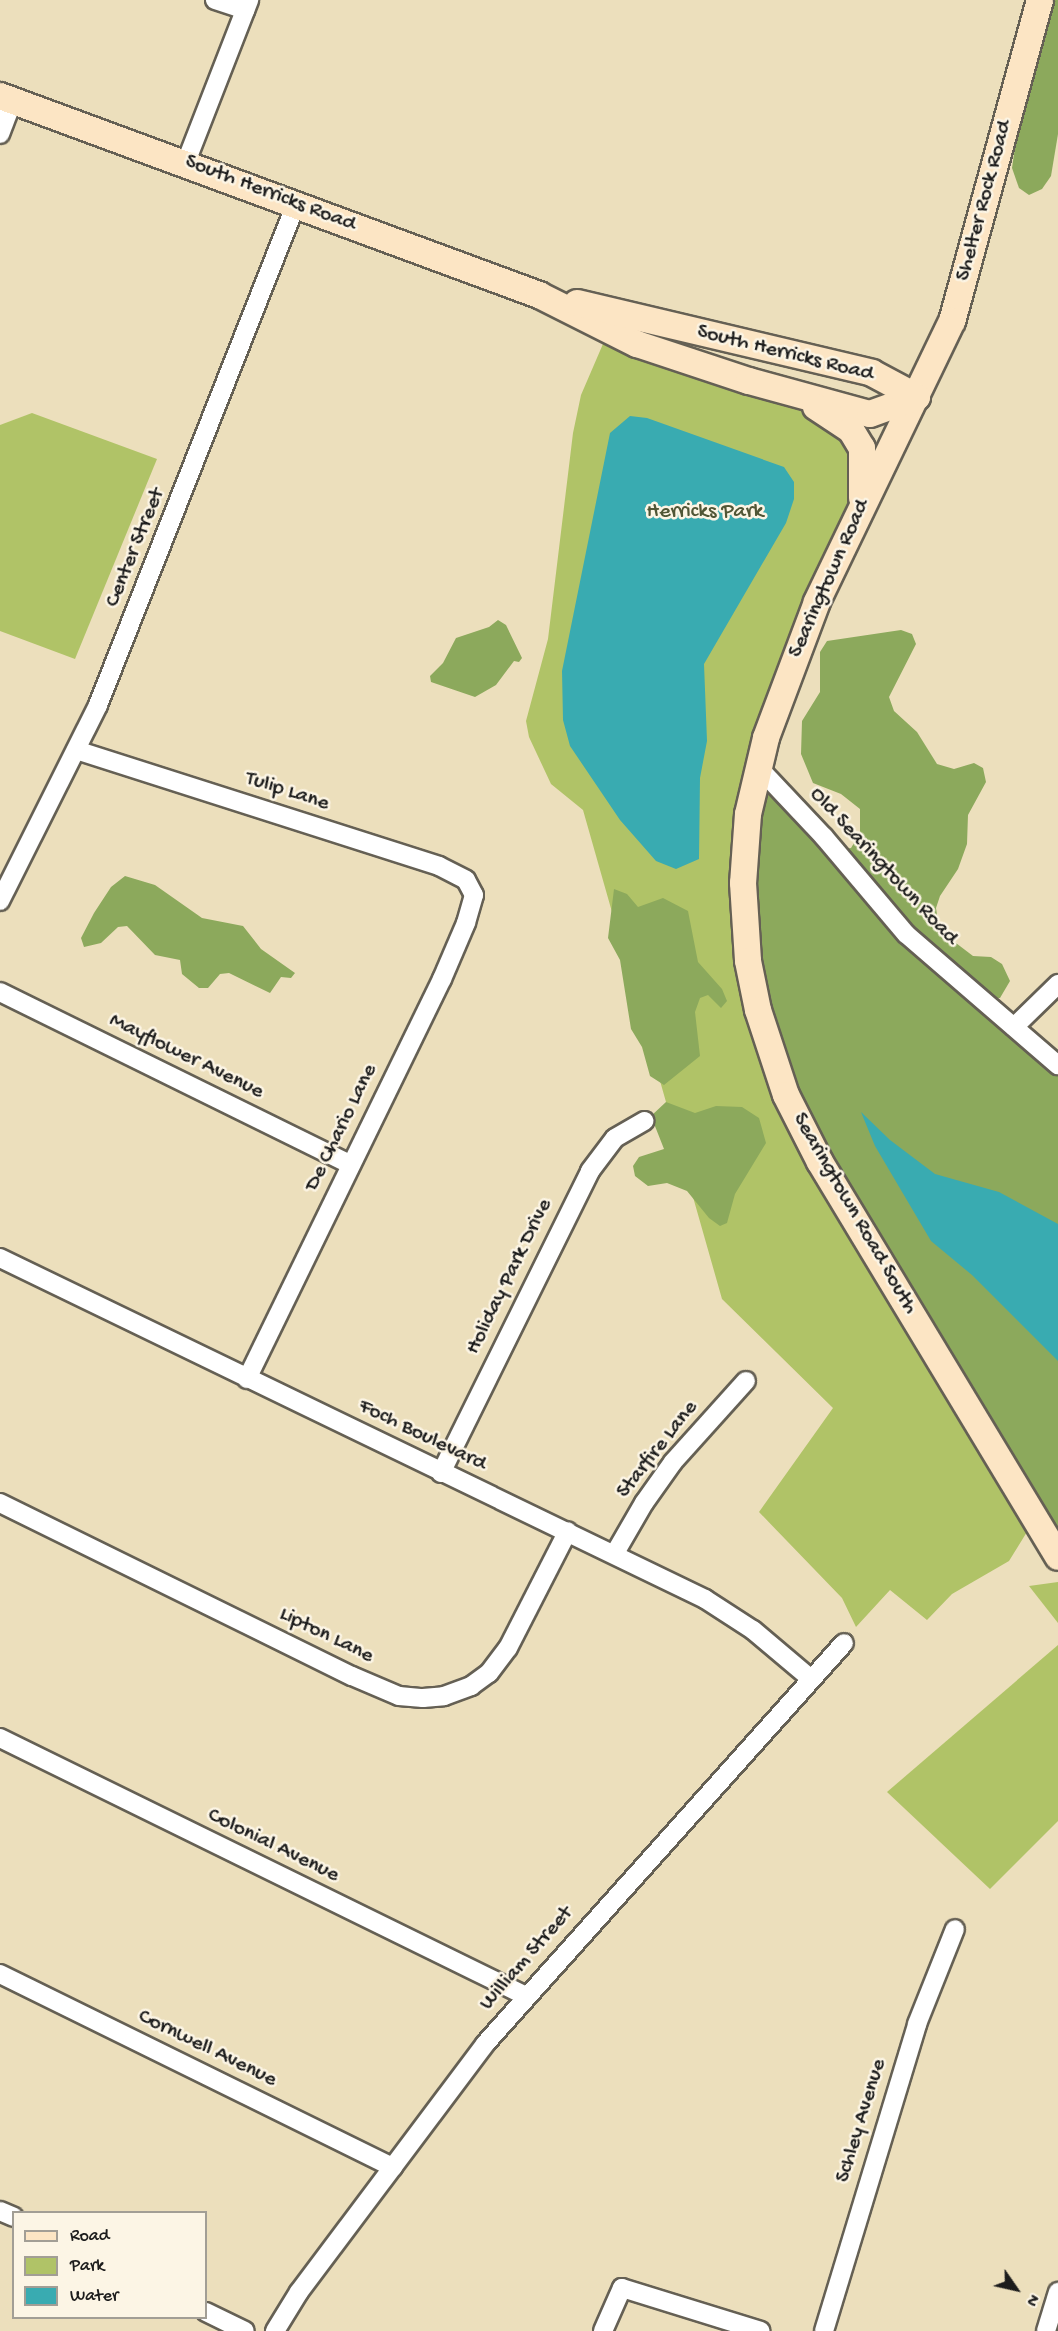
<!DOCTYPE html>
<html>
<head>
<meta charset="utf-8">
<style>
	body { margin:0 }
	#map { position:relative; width:1058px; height:2331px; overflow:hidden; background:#ecdfbc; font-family:"Gochi Hand",sans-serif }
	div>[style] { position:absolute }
	.green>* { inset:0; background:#b0c367 }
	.forest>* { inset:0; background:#8ca95c }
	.water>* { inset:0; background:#39abb1 }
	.roads { filter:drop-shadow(2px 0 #656054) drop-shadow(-2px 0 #656054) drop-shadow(0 2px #656054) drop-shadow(0 -2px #656054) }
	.minor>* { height:18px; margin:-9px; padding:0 9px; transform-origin:9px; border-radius:9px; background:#fff }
	.secondary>* { height:26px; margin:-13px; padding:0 13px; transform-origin:13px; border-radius:13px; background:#fce5c4 }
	span { translate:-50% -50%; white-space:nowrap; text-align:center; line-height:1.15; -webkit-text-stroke:5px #fcf5e5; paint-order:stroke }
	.street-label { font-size:22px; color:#1c1c1c }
	.park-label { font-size:22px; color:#505636 }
	.legend { position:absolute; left:12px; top:2211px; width:195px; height:108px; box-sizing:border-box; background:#fcf5e5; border:2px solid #a29e95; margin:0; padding:8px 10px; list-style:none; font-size:18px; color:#1c1c1c }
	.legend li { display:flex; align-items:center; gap:12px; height:30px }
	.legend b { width:30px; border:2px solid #a29e95 }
	.north { position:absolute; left:986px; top:2259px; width:60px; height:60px; -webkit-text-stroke:4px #fcf5e5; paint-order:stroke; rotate:124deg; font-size:16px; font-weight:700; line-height:24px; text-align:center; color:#1c1c1c }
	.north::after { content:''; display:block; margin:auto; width:21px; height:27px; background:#1c1c1c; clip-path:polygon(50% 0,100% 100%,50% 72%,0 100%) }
</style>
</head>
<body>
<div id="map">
	<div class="green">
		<div style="clip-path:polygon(609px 330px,803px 398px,851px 430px,864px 468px,757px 767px,1030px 1527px,1009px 1561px,952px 1594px,927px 1620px,890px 1590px,856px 1627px,842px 1598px,759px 1512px,833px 1408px,722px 1299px,583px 810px,551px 784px,529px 737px,526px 721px,548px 639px,573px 433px,581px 395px)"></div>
		<div style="clip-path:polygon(32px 413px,157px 459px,75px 659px,0 631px,0 425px)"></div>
		<div style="clip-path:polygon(1058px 1582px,1058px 1623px,1029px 1586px)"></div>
		<div style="clip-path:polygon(1058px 1645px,1058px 1821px,990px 1889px,887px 1792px)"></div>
	</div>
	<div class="forest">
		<div style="clip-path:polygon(1052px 0,1058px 0,1058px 134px,1051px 176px,1042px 189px,1029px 195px,1019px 188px,1012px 168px,1023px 91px)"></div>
		<div style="clip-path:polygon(498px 620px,506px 625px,522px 658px,519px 662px,514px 661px,496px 685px,475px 697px,431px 682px,430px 676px,443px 663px,456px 638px,489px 627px)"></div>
		<div style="clip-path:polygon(901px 630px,912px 634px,916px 644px,889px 697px,894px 711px,917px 732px,937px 764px,954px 769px,974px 763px,983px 768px,986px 782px,968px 815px,967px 844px,958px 869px,940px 896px,936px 908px,938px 921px,952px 940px,973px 956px,991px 957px,1002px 964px,1010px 981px,1000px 998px,982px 999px,1058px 1065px,1058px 1557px,820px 1162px,748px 961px,757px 767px,835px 850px,851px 848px,860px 833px,860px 809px,841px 794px,813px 783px,801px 754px,802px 721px,820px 692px,820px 652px,827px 641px)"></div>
		<div style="clip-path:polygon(125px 876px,155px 885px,202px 918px,243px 926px,261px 949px,295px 973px,291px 978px,281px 977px,270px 993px,229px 973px,220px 974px,208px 988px,199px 988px,182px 974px,180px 960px,155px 955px,127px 926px,118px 927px,101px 943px,84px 947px,81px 938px,94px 913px,111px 887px)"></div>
		<div style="clip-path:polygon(614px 889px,627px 894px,638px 907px,663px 898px,688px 911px,698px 962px,722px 989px,727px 1001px,721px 1008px,708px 995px,700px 998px,695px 1012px,700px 1056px,664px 1085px,650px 1076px,642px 1047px,631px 1029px,620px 960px,608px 938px)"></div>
		<div style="clip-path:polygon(666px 1102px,695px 1113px,716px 1106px,742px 1107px,759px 1118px,766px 1143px,735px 1194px,727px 1223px,720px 1226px,709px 1218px,687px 1191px,667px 1183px,648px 1186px,635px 1176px,633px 1166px,639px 1157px,664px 1149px,651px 1116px)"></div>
	</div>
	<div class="water">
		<div style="clip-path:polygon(630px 416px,647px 418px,784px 467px,794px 482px,794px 499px,786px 523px,704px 664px,707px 741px,700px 778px,699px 859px,676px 869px,656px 861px,620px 820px,570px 746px,563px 720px,562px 671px,610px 433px)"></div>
		<div style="clip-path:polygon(861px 1112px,890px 1140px,935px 1174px,999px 1192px,1058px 1224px,1058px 1361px,972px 1275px,931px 1241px,875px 1146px)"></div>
	</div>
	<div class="roads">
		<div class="minor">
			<div style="left:215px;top:0;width:32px;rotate:18deg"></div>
			<div style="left:0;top:134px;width:36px;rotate:-69deg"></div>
			<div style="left:186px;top:162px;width:174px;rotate:-68.7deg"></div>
			<div style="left:76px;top:750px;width:381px;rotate:17.7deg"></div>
			<div style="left:439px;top:866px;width:30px;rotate:27deg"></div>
			<div style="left:466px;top:880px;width:17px;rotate:62deg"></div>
			<div style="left:474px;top:895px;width:29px;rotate:106deg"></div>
			<div style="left:466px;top:923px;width:61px;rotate:113.2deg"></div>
			<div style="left:442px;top:979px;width:445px;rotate:116deg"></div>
			<div style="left:758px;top:767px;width:96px;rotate:46.7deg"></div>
			<div style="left:824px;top:837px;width:127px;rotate:49.8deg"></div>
			<div style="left:906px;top:934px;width:201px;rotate:40.8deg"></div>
			<div style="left:0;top:901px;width:219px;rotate:-63.4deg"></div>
			<div style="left:98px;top:705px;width:539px;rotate:-68.44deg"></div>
			<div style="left:0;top:992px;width:391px;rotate:26.2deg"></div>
			<div style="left:1014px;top:1027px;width:62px;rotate:-44.3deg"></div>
			<div style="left:0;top:1258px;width:783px;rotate:25.81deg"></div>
			<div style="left:705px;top:1599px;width:57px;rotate:32.9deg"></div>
			<div style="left:753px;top:1630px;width:75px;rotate:40.1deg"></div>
			<div style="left:441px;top:1473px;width:337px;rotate:-63.7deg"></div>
			<div style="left:590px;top:1171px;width:41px;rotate:-52.9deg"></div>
			<div style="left:615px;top:1138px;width:34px;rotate:-30deg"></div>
			<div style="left:0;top:1503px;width:392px;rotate:26.2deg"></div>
			<div style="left:352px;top:1676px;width:51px;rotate:23.1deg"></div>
			<div style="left:399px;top:1696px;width:24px;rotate:5deg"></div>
			<div style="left:423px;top:1698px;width:21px;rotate:-5deg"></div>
			<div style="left:444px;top:1696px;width:29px;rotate:-20deg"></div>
			<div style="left:471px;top:1686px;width:22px;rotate:-36deg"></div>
			<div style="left:489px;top:1673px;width:31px;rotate:-53deg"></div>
			<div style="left:508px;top:1648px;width:131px;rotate:-62.9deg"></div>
			<div style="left:615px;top:1553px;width:58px;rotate:-59.9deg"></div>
			<div style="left:644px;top:1503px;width:50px;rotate:-54.7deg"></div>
			<div style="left:673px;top:1462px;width:109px;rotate:-48deg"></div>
			<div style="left:0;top:1738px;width:586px;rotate:26.13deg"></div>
			<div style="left:0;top:1974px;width:438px;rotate:26.2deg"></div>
			<div style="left:0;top:2211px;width:15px;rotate:23deg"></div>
			<div style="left:206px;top:2312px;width:43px;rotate:26deg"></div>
			<div style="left:275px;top:2331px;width:46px;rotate:-58.4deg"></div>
			<div style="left:299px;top:2292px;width:310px;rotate:-53.1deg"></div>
			<div style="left:485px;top:2044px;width:538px;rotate:-48.16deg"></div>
			<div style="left:603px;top:2331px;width:47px;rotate:-66.2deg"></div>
			<div style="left:622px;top:2288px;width:145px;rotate:17.2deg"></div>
			<div style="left:824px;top:2331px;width:321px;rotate:-73.1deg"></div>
			<div style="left:917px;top:2024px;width:102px;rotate:-68.2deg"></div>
			<div style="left:1046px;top:2331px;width:41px;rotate:-72.9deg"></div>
		</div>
		<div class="secondary">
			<div style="left:1040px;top:0;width:333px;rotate:105.3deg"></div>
			<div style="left:952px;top:321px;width:312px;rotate:115.7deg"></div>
			<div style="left:817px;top:602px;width:145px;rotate:110.6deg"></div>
			<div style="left:766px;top:738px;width:78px;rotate:103.3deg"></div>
			<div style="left:748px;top:814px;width:69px;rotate:94.1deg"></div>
			<div style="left:743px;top:883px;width:78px;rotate:86.3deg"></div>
			<div style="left:748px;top:961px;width:50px;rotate:78.5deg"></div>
			<div style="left:758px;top:1010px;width:89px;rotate:71.8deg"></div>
			<div style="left:786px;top:1095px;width:75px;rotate:63.1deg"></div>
			<div style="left:820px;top:1162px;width:461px;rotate:58.9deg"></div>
			<div style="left:0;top:96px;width:575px;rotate:20.26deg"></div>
			<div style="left:539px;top:295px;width:110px;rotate:26.6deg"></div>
			<div style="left:637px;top:344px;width:118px;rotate:18.3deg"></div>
			<div style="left:749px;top:381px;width:125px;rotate:15.3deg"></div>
			<div style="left:870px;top:414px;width:50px;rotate:-19.9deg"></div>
			<div style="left:577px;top:303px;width:303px;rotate:13.3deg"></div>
			<div style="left:872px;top:373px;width:51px;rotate:28.1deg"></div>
			<div style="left:816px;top:407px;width:42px;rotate:33.3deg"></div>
			<div style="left:851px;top:430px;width:21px;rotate:59deg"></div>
			<div style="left:862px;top:448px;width:50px;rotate:90deg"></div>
		</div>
	</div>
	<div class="street-label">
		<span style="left:270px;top:194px;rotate:21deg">South Herricks Road</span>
		<span style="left:985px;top:201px;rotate:-75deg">Shelter Rock Road</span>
		<span style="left:785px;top:354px;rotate:14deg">South Herricks Road</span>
		<span style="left:136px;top:548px;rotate:-68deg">Center Street</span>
		<span style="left:830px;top:579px;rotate:-66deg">Searingtown Road</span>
		<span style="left:287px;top:792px;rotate:18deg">Tulip Lane</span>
		<span style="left:883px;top:867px;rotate:47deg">Old Searingtown Road</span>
		<span style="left:186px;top:1057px;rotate:26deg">Mayflower Avenue</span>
		<span style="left:342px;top:1128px;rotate:-64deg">De Chario Lane</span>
		<span style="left:854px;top:1214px;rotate:60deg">Searingtown Road South</span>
		<span style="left:510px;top:1277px;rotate:-64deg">Holiday Park Drive</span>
		<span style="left:422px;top:1436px;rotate:26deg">Foch Boulevard</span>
		<span style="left:658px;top:1450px;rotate:-52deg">Starfire Lane</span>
		<span style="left:326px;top:1636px;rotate:26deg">Lipton Lane</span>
		<span style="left:273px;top:1846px;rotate:26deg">Colonial Avenue</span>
		<span style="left:527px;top:1959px;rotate:-49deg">William Street</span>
		<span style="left:207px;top:2049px;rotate:26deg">Cornwell Avenue</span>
		<span style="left:862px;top:2121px;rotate:-73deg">Schley Avenue</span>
	</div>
	<div class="park-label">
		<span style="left:705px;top:513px">Herricks Park</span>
	</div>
	<ul class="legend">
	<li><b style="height:8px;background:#fce5c4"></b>Road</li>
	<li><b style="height:16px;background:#b0c367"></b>Park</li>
	<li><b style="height:16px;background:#39abb1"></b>Water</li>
	</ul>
	<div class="north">N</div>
</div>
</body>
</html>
